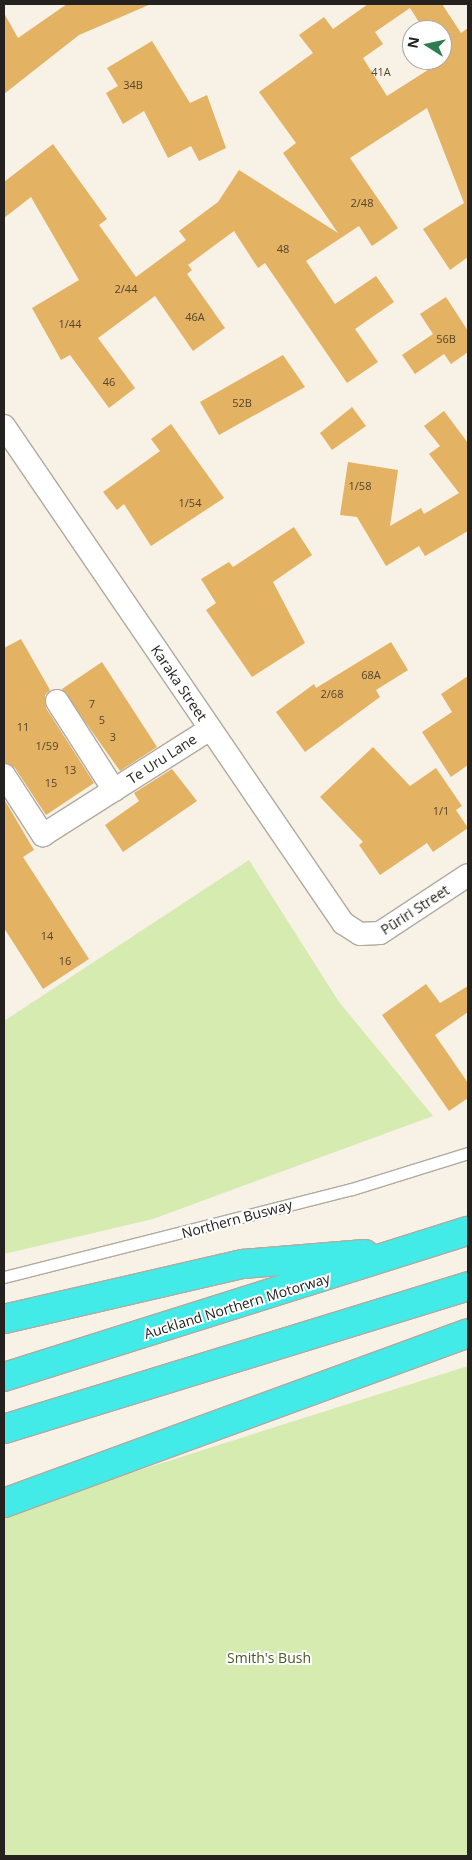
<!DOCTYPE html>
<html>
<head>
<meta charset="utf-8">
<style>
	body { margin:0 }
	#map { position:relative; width:472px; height:1860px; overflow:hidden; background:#f8f1e6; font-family:"Open Sans",sans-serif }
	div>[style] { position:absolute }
	.green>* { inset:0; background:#d5ebaf }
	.building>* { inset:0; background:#e3b262 }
	.roads { filter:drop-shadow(1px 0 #b1aaa0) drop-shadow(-1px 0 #b1aaa0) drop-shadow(0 1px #b1aaa0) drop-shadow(0 -1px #b1aaa0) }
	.lane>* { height:11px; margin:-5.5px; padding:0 5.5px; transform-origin:5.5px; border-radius:5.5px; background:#fff }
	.street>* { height:22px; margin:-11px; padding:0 11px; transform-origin:11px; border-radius:11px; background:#fff }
	.highway>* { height:28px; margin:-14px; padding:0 14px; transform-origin:14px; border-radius:14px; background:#42ebe8 }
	span { translate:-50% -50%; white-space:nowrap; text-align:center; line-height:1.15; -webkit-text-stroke:4px #fff; paint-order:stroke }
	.number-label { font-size:11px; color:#54452f }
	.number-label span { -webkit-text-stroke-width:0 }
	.street-label { font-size:14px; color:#24211e }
	.park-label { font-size:14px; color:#475a20 }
	.frame { position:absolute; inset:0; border:5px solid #24211e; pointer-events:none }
	.north { position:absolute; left:402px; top:20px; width:50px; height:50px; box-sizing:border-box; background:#fff; border:1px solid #a7a6a5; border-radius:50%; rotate:280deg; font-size:14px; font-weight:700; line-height:20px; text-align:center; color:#24211e }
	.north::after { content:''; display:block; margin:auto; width:18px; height:22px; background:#2c7d4f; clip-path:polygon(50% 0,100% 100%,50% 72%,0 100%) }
</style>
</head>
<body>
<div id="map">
	<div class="green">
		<div style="clip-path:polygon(249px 860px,339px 1002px,433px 1116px,153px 1219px,4px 1254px,4px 1021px)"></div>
		<div style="clip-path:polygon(468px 1366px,468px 1856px,4px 1856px,4px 1513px)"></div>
	</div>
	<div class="building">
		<div style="clip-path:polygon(67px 4px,151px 4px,79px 35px,4px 94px,4px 13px,18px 38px)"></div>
		<div style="clip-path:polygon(evenodd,368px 4px,442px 4px,461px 33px,468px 28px,468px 257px,450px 270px,423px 229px,464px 203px,427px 108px,350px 158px,398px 228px,372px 246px,359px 226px,306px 261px,335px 304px,376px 276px,394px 302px,355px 329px,378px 362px,347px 383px,265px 263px,258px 268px,234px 231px,188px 265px,192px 270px,187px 274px,225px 328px,193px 351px,155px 296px,98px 338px,135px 388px,109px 408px,70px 355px,61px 360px,32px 308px,79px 280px,31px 197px,4px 218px,4px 182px,53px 144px,107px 219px,99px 225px,136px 277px,186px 240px,179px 231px,218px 202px,239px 170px,338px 233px,283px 153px,296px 143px,259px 92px,313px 53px,299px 35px,324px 17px,333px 29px,368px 4px,410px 8px,424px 30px,442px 30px,443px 60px,426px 60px,431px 68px,387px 96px,363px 58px,383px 44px,375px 32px,410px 8px)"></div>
		<div style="clip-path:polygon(152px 41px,190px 103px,207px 95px,226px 148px,199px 161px,191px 146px,168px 158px,144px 111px,123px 124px,106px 93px,118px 86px,107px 68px)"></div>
		<div style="clip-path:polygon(446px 297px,468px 331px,468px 352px,451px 364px,444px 354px,415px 374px,402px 355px,433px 334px,420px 314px)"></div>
		<div style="clip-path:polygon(283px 355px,305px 387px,219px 435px,200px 402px)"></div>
		<div style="clip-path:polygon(352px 407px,366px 426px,332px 450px,320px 433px)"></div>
		<div style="clip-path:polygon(444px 411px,468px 443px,468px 531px,425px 556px,419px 546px,386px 566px,357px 517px,340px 515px,348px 462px,398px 470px,390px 526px,421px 508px,424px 514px,459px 493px,429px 454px,440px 446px,424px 426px)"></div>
		<div style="clip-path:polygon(171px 424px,224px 498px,151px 546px,124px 504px,117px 510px,103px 492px,160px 451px,151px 439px)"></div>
		<div style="clip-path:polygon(294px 527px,312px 555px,273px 582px,305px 643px,252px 677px,206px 610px,216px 603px,201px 579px,229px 562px,233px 567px)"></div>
		<div style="clip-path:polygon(21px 639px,50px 690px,45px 695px,46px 708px,94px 783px,46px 815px,15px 768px,4px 762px,4px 648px)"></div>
		<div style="clip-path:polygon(391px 642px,408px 670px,376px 690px,380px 697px,305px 752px,276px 712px,314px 684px,316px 688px)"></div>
		<div style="clip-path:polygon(102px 662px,157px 747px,120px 771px,62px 689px)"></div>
		<div style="clip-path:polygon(468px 676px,468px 765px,451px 777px,422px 732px,452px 712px,441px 694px)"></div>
		<div style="clip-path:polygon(373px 747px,410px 786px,436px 768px,462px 806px,456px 810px,468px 828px,433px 852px,427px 843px,380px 875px,359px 845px,363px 842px,320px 797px)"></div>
		<div style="clip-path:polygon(172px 769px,197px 801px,123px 852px,105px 825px,139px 801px,134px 793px)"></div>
		<div style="clip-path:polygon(4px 799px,34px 850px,23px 857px,89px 959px,43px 989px,4px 928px)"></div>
		<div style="clip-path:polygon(426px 984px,440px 1003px,468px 986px,468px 1012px,435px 1035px,468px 1083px,468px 1098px,449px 1111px,382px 1015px)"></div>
	</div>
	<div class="roads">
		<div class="lane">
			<div style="left:4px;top:1277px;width:359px;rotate:-14.2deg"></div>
			<div style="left:352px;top:1189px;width:121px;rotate:-17.2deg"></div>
		</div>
		<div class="street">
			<div style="left:4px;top:426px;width:602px;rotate:55.7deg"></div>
			<div style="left:343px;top:923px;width:20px;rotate:33deg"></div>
			<div style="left:360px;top:934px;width:20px;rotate:-3deg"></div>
			<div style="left:380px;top:933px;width:105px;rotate:-33.4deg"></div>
			<div style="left:57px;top:701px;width:106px;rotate:57.4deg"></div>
			<div style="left:4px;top:775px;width:72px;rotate:57deg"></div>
			<div style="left:43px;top:835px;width:198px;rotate:-32.4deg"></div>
		</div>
		<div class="highway">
			<div style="left:4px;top:1319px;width:245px;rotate:-13deg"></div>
			<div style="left:243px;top:1264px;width:122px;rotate:-4.7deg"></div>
			<div style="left:4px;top:1377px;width:486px;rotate:-17.5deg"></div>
			<div style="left:4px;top:1429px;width:486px;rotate:-17.1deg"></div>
			<div style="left:4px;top:1503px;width:494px;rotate:-20.1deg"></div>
		</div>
	</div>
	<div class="number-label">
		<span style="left:381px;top:72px">41A</span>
		<span style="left:133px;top:85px">34B</span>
		<span style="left:362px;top:203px">2/48</span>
		<span style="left:283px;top:249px">48</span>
		<span style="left:126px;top:289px">2/44</span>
		<span style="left:195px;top:317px">46A</span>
		<span style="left:70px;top:324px">1/44</span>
		<span style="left:446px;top:339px">56B</span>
		<span style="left:109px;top:382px">46</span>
		<span style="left:242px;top:403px">52B</span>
		<span style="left:360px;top:486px">1/58</span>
		<span style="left:190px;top:503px">1/54</span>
		<span style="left:371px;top:675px">68A</span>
		<span style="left:332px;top:694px">2/68</span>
		<span style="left:92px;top:704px">7</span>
		<span style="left:102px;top:720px">5</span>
		<span style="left:23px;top:727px">11</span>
		<span style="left:113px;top:737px">3</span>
		<span style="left:47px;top:746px">1/59</span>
		<span style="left:70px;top:770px">13</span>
		<span style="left:51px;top:783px">15</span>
		<span style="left:441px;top:811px">1/1</span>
		<span style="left:47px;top:936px">14</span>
		<span style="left:65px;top:961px">16</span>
	</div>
	<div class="street-label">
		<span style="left:179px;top:683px;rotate:56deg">Karaka Street</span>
		<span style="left:162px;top:759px;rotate:-33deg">Te Uru Lane</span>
		<span style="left:415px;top:910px;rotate:-33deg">Pūriri Street</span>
		<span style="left:237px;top:1219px;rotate:-15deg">Northern Busway</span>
		<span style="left:237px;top:1306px;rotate:-17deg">Auckland Northern Motorway</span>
	</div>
	<div class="park-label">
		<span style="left:269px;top:1658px">Smith's Bush</span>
	</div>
	<div class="frame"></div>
	<div class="north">N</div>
</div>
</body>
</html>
